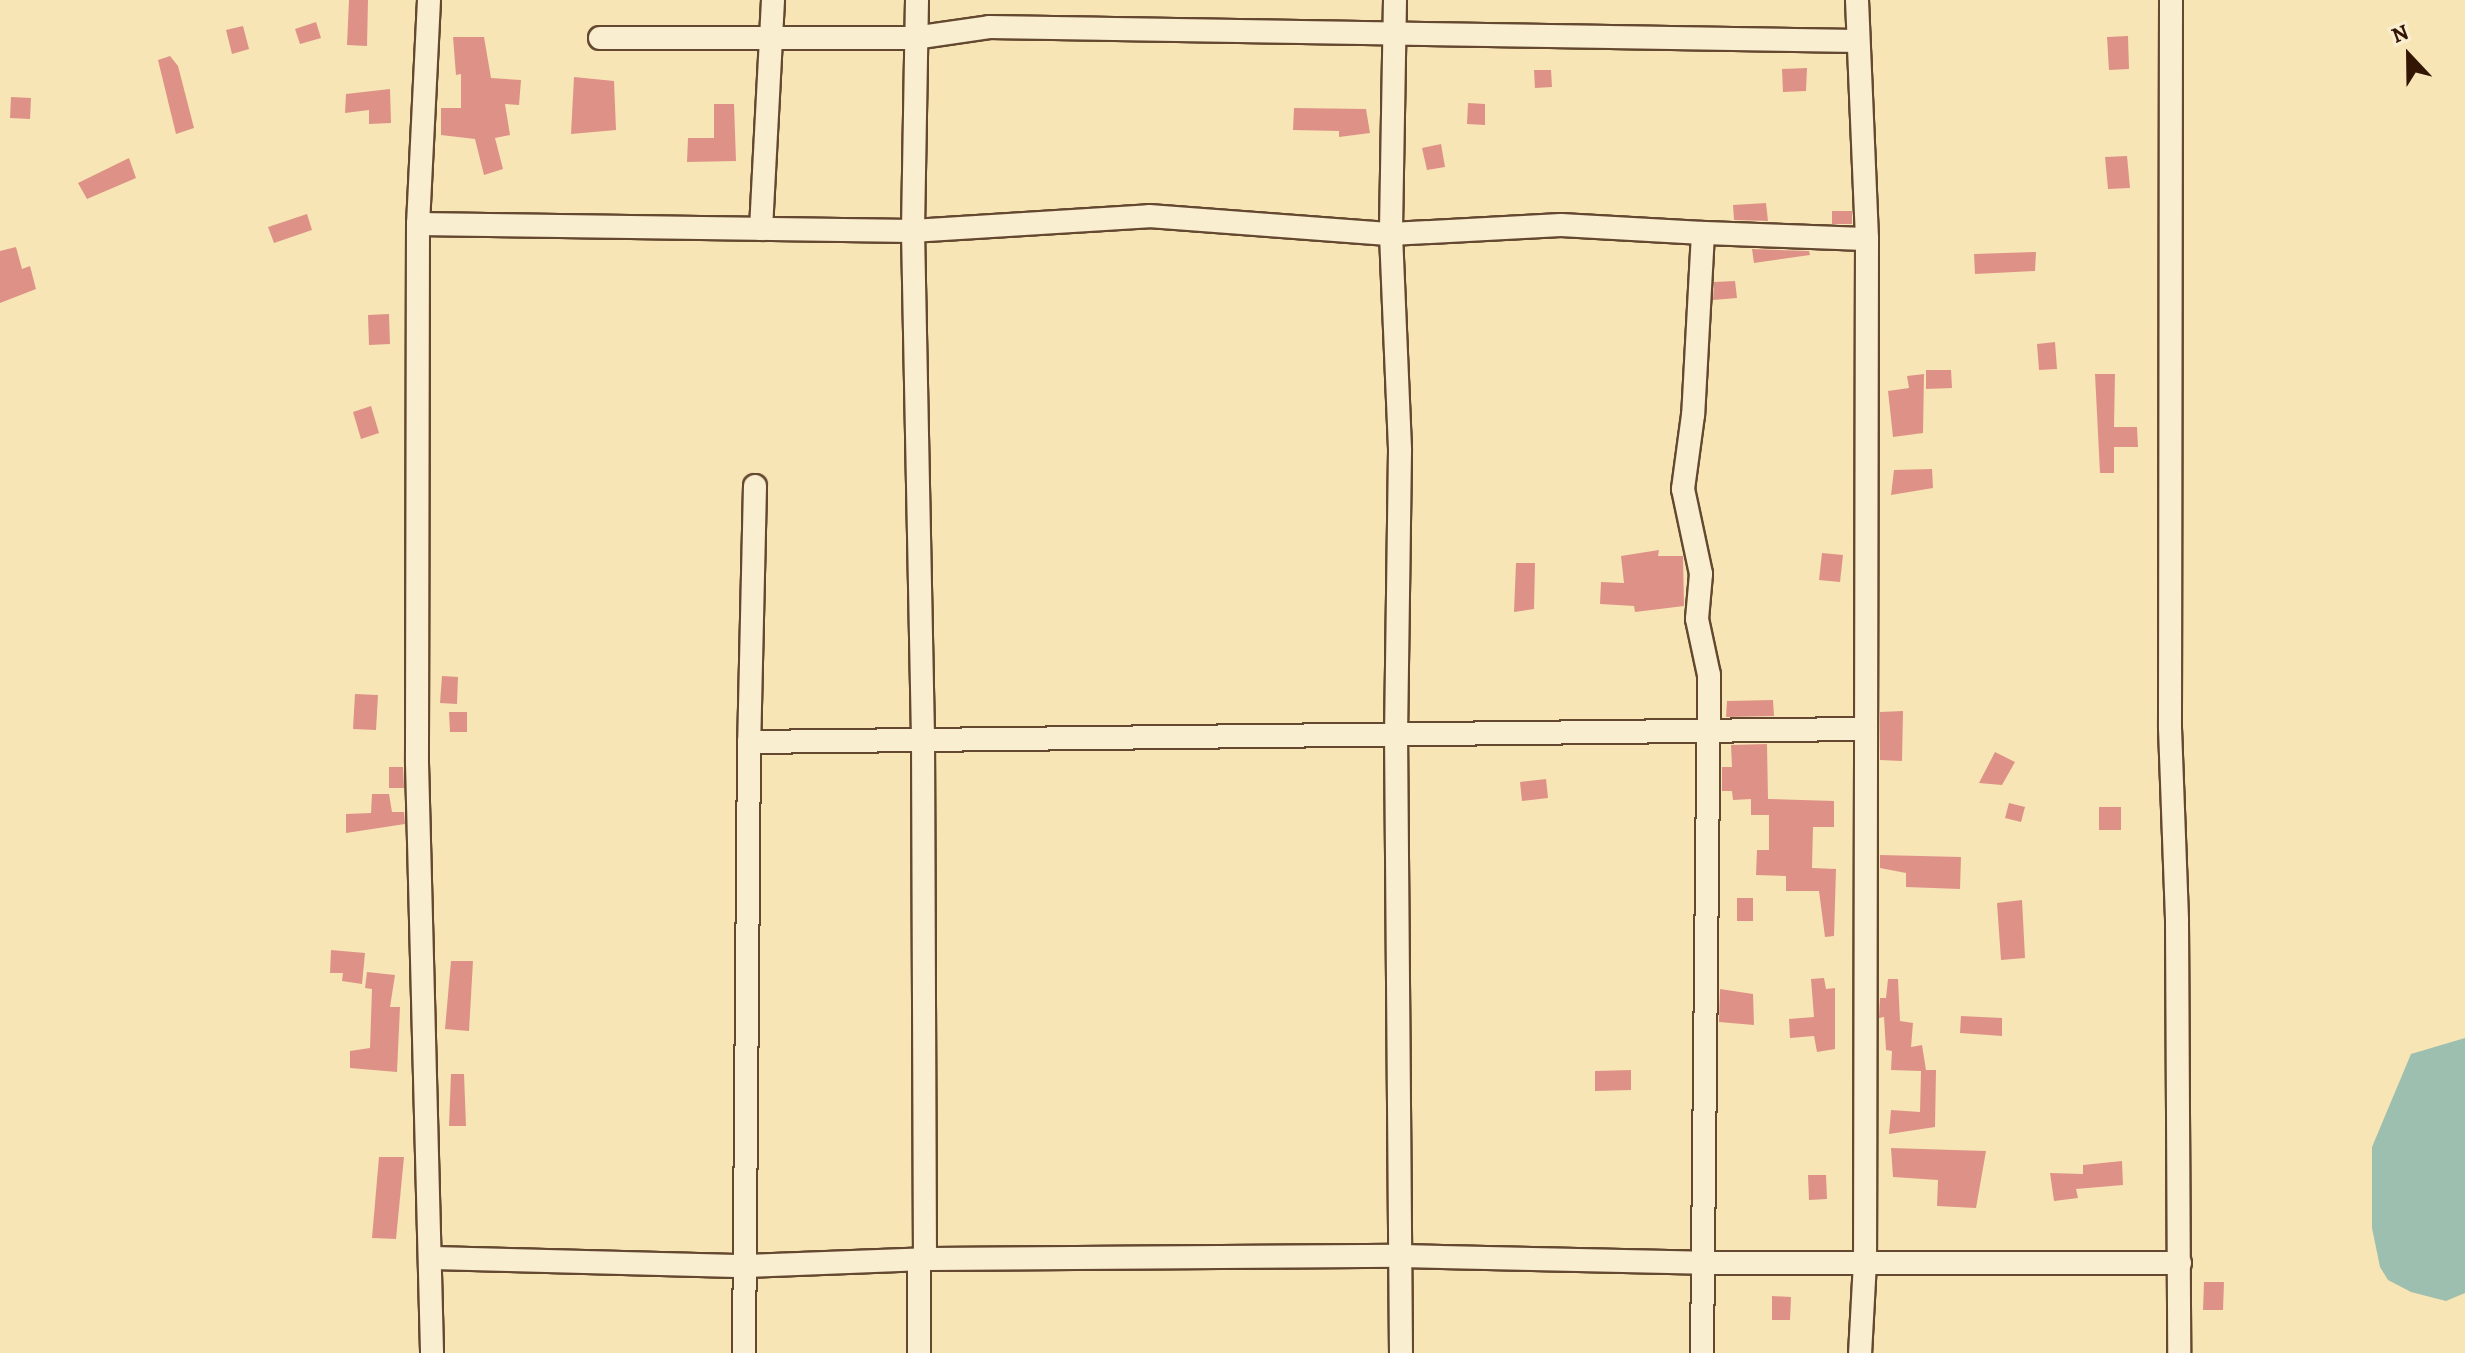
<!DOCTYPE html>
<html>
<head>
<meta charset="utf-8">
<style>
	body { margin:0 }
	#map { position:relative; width:2465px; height:1353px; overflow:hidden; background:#f7e5b6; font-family:Alegreya,serif }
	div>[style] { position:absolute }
	.water>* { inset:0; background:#9dbfaf }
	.building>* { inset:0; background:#de9287 }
	.roads { filter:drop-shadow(2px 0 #644930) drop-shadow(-2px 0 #644930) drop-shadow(0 2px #644930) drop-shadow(0 -2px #644930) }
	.street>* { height:22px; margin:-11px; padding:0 11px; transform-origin:11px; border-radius:11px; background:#faeed0 }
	span { translate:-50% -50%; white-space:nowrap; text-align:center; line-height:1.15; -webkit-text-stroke:6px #faeed0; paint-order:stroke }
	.north { position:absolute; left:2369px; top:16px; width:80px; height:80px; -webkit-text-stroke:6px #faeed0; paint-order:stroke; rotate:338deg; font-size:22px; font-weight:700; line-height:32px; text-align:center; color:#331504 }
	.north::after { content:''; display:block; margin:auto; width:28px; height:36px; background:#331504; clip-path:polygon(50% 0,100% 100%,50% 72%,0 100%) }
</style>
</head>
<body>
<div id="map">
	<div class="water">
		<div style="clip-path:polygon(2465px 1038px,2465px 1293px,2446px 1301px,2411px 1292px,2388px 1280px,2380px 1267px,2372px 1228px,2372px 1147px,2411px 1054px)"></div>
	</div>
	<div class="building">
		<div style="clip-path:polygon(349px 0,368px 0,367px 46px,347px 45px)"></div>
		<div style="clip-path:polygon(316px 22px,321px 38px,300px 44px,295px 29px)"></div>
		<div style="clip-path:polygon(243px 26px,249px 49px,232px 54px,226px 30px)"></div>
		<div style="clip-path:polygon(2128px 36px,2129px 69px,2109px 70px,2107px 37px)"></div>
		<div style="clip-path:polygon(453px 37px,484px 37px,491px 78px,521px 80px,519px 105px,505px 104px,510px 135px,495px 138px,503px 169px,484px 175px,475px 139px,441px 135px,441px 108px,461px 108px,461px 74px,456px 75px)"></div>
		<div style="clip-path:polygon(170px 56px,178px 66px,194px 128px,176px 134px,158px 60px)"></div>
		<div style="clip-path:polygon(1807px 68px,1806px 91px,1783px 92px,1782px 69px)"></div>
		<div style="clip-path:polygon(1534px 70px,1551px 70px,1552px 87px,1535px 88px)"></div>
		<div style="clip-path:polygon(574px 77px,614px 81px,616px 130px,571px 134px)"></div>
		<div style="clip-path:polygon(390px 89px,391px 123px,369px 124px,369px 110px,345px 113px,346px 94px)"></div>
		<div style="clip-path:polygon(11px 97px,31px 98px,30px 119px,10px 118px)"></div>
		<div style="clip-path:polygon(1468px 103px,1485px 104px,1485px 125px,1467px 124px)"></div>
		<div style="clip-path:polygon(714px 104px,734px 104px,736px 161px,687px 162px,688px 138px,714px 138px)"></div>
		<div style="clip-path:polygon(1294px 108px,1366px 109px,1370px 133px,1339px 137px,1339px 131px,1293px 130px)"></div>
		<div style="clip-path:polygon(1441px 144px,1445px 167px,1427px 170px,1422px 148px)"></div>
		<div style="clip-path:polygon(2127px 156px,2130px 188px,2108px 189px,2105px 157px)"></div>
		<div style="clip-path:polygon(129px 158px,136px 178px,87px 199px,78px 183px)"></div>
		<div style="clip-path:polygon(1766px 203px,1768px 221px,1734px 220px,1733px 205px)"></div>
		<div style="clip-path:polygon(1832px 211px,1852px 211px,1852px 224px,1832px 224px)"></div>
		<div style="clip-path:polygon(307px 214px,312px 230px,274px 243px,268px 227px)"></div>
		<div style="clip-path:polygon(16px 247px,22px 269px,30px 266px,36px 289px,0 303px,0 251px)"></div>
		<div style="clip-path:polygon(1752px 249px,1809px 251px,1810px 255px,1754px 263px)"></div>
		<div style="clip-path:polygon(2036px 252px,2035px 271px,1975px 274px,1974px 254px)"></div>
		<div style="clip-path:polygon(1735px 281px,1737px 298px,1713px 300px,1714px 282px)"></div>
		<div style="clip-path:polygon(389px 314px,390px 344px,369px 345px,368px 315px)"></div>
		<div style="clip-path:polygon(2055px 342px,2057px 369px,2039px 370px,2037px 344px)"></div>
		<div style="clip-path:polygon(1926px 370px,1951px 370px,1952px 388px,1926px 389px)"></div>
		<div style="clip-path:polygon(1924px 374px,1923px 433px,1893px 437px,1888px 391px,1909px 388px,1907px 376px)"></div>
		<div style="clip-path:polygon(2095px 374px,2115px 374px,2114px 427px,2137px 427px,2138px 447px,2114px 447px,2114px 473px,2100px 473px)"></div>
		<div style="clip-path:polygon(371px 406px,379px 433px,361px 439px,353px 412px)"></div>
		<div style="clip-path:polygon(1932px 469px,1933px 488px,1891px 495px,1894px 470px)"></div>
		<div style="clip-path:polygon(1659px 550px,1658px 556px,1683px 556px,1684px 606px,1635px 612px,1634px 606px,1600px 604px,1601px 582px,1624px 583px,1621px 556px)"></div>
		<div style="clip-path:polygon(1822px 553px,1843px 555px,1840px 582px,1819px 580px)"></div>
		<div style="clip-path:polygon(1516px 563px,1535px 563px,1534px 609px,1514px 612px)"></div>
		<div style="clip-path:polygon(442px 676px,458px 677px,457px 704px,440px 703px)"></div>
		<div style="clip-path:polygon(355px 694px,378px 695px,376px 730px,353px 729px)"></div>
		<div style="clip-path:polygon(1773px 700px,1774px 716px,1726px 717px,1727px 701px)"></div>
		<div style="clip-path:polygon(1903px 711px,1902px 761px,1880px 760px,1880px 712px)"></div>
		<div style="clip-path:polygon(449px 712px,467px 712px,467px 732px,450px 732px)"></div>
		<div style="clip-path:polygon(1767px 744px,1768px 799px,1834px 801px,1834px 827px,1813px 827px,1812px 868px,1836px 869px,1834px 936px,1825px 937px,1819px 891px,1786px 891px,1786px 876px,1756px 875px,1757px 850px,1769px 850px,1769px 815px,1751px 815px,1751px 799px,1733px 800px,1732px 791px,1722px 791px,1722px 767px,1732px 767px,1731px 745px)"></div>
		<div style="clip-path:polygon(1995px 752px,2015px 762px,2002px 785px,1979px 783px)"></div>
		<div style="clip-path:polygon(389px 767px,403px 767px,404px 788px,389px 788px)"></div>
		<div style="clip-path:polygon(1546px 779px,1548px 798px,1522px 801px,1520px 782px)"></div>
		<div style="clip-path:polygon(372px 794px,389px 794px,392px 812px,404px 812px,405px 824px,346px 833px,346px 814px,371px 813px)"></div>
		<div style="clip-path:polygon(2009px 803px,2025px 807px,2021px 822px,2005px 818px)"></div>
		<div style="clip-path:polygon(2099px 807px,2121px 807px,2121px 830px,2099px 830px)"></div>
		<div style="clip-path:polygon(1880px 855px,1961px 857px,1960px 889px,1906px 887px,1906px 873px,1880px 868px)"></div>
		<div style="clip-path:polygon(1737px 898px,1753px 898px,1753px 921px,1737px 921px)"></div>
		<div style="clip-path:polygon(2022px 900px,2025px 958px,2001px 960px,1997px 903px)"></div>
		<div style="clip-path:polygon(331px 950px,365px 953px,362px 984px,342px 981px,343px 973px,330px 973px)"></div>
		<div style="clip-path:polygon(451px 961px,473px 961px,469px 1031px,445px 1029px)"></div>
		<div style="clip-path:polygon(367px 972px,395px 975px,390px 1007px,400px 1007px,397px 1072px,350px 1068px,350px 1051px,370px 1048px,372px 989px,365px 988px)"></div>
		<div style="clip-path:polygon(1824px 978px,1826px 989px,1835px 988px,1835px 1049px,1817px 1052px,1814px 1036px,1790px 1038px,1789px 1019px,1814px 1017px,1811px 979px)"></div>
		<div style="clip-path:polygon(1888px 979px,1898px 979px,1900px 1021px,1913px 1023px,1911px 1047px,1922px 1045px,1926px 1070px,1936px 1070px,1935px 1127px,1889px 1134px,1891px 1110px,1920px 1112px,1921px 1071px,1891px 1070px,1892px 1051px,1886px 1050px,1884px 1017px,1879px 1018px,1880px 998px,1886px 998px)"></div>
		<div style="clip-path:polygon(1720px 989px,1753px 994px,1754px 1025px,1719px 1022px)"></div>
		<div style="clip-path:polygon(1961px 1016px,2002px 1018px,2002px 1036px,1960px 1033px)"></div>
		<div style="clip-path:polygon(1631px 1070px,1631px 1090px,1595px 1091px,1595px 1071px)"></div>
		<div style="clip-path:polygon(451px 1074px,464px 1074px,466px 1126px,449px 1126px)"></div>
		<div style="clip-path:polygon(1891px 1148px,1986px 1151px,1976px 1208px,1937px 1206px,1938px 1180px,1893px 1177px)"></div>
		<div style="clip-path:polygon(379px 1157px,404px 1157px,396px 1239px,372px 1238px)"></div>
		<div style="clip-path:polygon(2122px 1161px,2123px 1185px,2076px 1189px,2078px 1198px,2054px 1201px,2050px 1173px,2083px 1174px,2083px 1165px)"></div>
		<div style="clip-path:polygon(1808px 1175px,1826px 1175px,1827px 1199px,1809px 1200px)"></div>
		<div style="clip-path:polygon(2204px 1282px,2224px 1282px,2223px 1310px,2203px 1310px)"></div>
		<div style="clip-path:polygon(1772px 1296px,1791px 1297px,1790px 1320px,1772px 1320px)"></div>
	</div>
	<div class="roads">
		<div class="street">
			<div style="left:429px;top:0;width:224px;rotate:92.8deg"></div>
			<div style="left:418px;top:224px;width:539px;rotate:90.11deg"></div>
			<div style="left:417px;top:763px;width:590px;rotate:88.54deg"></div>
			<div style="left:917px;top:0;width:231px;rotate:91deg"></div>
			<div style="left:913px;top:231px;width:508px;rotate:88.87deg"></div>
			<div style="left:923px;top:739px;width:520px;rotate:89.78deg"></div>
			<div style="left:1395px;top:0;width:234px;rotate:91deg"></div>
			<div style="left:1391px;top:234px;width:217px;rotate:87.6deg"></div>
			<div style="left:1400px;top:451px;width:280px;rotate:90.8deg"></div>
			<div style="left:1396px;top:731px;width:622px;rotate:89.54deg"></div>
			<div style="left:1857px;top:0;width:239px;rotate:87.6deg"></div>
			<div style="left:1867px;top:239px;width:1023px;rotate:90.11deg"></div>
			<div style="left:1865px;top:1262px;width:91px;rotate:93.1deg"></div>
			<div style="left:2171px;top:0;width:728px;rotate:90.08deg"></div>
			<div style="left:2170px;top:728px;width:193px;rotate:87.9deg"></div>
			<div style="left:2177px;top:921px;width:432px;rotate:89.7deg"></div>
			<div style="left:600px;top:38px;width:314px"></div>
			<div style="left:914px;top:38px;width:76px;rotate:-8.3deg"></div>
			<div style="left:989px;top:27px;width:868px;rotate:0.92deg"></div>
			<div style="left:418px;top:224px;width:495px;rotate:0.8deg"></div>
			<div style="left:913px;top:231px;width:236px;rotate:-3.6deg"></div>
			<div style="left:1149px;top:216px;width:243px;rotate:4.3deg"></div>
			<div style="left:1391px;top:234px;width:170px;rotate:-3deg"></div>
			<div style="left:1561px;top:225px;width:142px;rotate:3.2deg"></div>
			<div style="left:1703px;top:233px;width:182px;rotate:93.1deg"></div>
			<div style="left:1693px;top:415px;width:75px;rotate:97.7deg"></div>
			<div style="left:1683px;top:489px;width:87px;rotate:78deg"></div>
			<div style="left:1701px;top:574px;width:45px;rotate:95.1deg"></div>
			<div style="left:1697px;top:619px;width:57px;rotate:77.9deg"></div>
			<div style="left:1709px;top:675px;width:678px;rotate:90.59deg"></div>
			<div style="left:761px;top:229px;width:229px;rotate:-87deg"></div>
			<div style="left:1703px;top:233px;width:164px;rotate:2.1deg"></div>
			<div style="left:755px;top:486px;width:256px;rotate:91.3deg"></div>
			<div style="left:749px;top:742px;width:1117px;rotate:-0.67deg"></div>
			<div style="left:433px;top:1258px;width:313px;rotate:1.5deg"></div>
			<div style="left:746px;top:1266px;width:179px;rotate:-2.2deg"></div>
			<div style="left:925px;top:1259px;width:476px;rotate:-0.4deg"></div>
			<div style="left:1401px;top:1256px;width:302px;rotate:1.3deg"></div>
			<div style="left:1703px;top:1263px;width:477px"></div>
			<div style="left:744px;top:1353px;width:611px;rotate:-89.53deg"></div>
			<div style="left:919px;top:1353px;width:94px;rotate:-90deg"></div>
		</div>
	</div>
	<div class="north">N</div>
</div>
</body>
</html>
